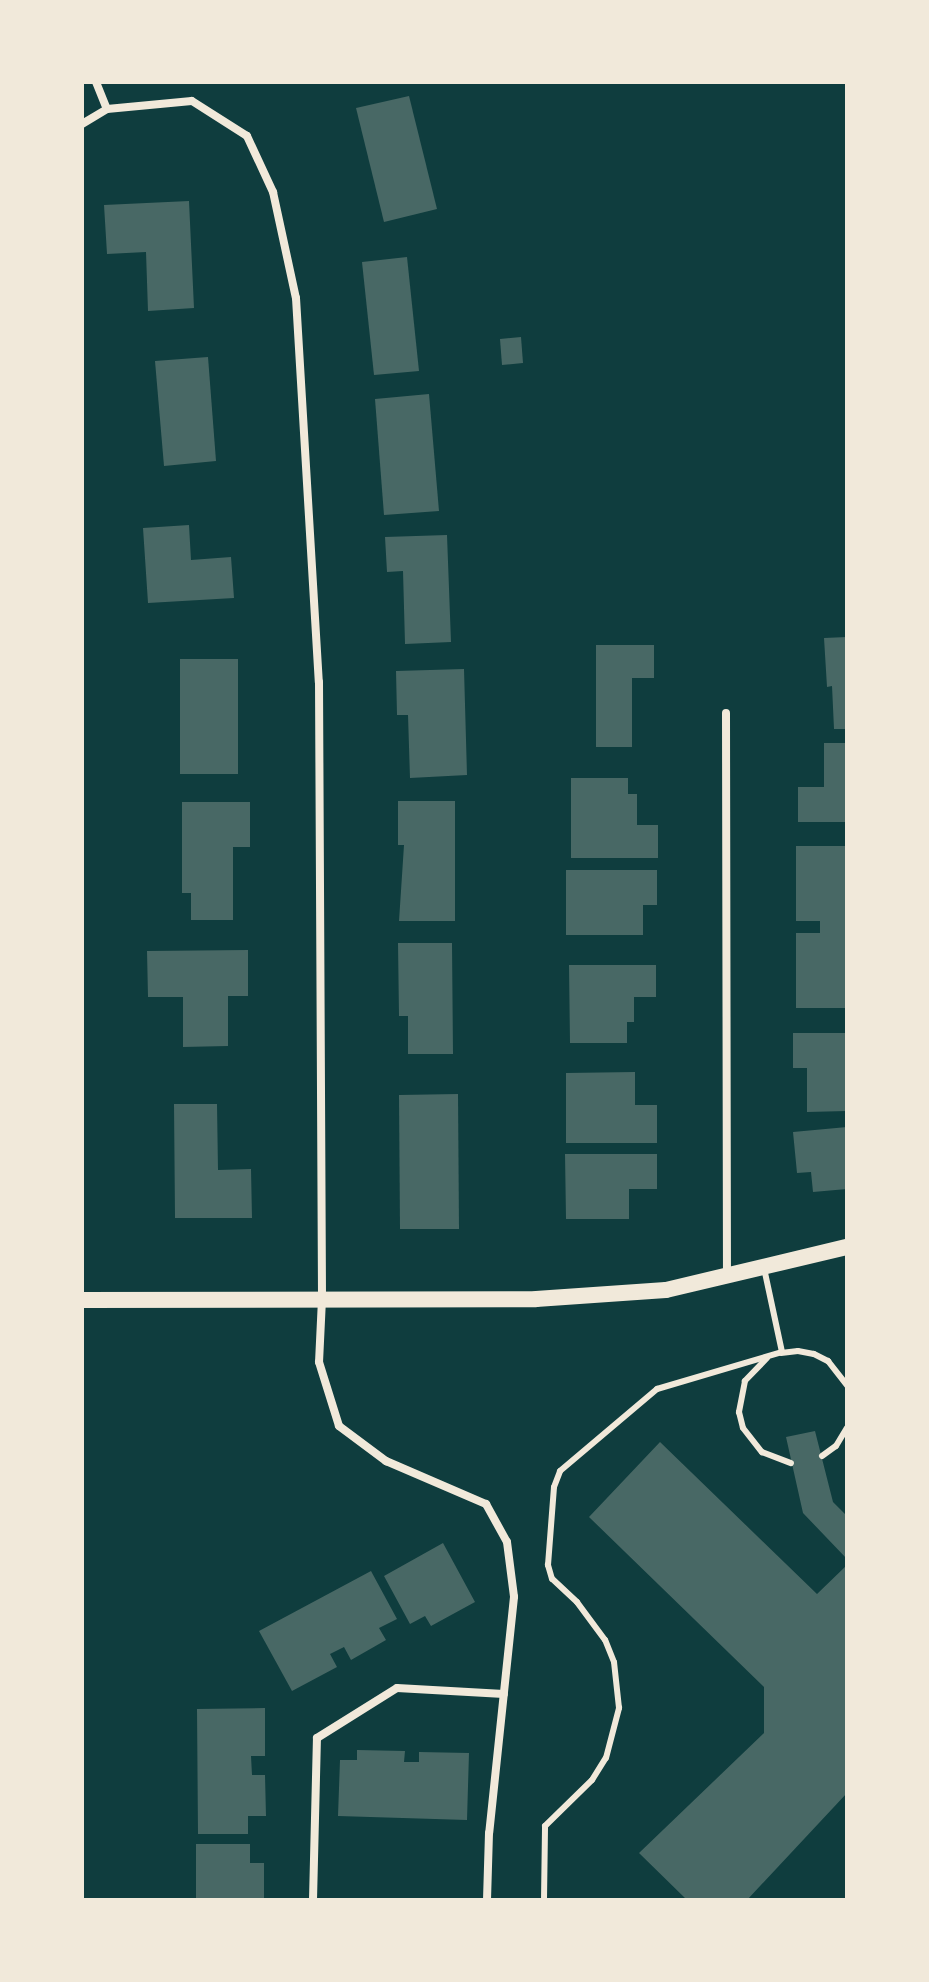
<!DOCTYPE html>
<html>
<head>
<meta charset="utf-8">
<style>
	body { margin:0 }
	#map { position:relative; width:929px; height:1982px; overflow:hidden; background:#0f3d3e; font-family:"DM Sans",sans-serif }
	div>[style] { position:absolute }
	.building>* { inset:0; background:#486865 }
	.service>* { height:6px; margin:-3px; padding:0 3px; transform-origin:3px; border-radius:3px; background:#f1e9da }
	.minor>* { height:8px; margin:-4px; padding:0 4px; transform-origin:4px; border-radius:4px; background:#f1e9da }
	.secondary>* { height:16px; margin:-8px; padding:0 8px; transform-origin:8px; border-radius:8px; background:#f1e9da }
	span { translate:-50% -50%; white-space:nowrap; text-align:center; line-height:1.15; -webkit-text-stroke:6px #f1e9da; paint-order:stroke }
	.frame { position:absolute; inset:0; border:84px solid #f1e9da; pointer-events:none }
</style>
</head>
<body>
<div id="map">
	<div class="building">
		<div style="clip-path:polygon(409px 96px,437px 209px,384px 222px,356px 108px)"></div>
		<div style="clip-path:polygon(189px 201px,194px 308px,148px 311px,146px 252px,107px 254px,104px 205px)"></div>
		<div style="clip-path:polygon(407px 257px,419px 371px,374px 375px,362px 262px)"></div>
		<div style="clip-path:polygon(521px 337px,523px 363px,502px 365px,500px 339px)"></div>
		<div style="clip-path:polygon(208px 357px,216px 461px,164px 466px,155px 361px)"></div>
		<div style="clip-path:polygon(429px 394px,439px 511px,384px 515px,375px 399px)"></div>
		<div style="clip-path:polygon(189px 525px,191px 560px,231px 557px,234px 598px,148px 603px,143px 528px)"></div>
		<div style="clip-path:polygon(447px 535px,451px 642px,405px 644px,403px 571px,387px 572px,385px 537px)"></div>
		<div style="clip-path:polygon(847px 637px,847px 729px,834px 729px,832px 686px,827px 687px,824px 638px)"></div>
		<div style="clip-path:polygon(596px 645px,654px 645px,654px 678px,632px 678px,632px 747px,596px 747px)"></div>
		<div style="clip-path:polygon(180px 659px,238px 659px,238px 774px,180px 774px)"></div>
		<div style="clip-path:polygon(464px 669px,467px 775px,410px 778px,408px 715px,397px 715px,396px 671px)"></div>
		<div style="clip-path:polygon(824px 743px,847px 743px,847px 822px,798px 822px,798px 787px,824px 787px)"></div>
		<div style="clip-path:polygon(571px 778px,628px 778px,628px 794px,637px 794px,637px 825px,658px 825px,658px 858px,571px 858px)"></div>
		<div style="clip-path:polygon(398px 801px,455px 801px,455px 921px,399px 921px,404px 845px,398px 845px)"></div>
		<div style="clip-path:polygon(182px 802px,250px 802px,250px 847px,233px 847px,233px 920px,191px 920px,191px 893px,182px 893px)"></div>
		<div style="clip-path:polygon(796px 846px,846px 846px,846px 1008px,796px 1008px,796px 933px,820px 933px,820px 921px,796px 921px)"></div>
		<div style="clip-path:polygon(566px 870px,657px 870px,657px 905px,643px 905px,643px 935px,566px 935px)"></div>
		<div style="clip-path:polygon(398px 943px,452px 943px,453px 1054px,408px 1054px,408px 1016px,399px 1016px)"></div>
		<div style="clip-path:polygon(248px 950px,248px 996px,228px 996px,228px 1046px,183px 1047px,183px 997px,148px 997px,147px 951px)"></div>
		<div style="clip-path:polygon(569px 965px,656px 965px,656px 997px,634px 997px,634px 1022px,627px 1022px,627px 1043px,570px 1043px)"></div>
		<div style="clip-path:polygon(793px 1033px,847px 1033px,847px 1111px,807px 1112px,807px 1068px,793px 1068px)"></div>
		<div style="clip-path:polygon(635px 1072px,635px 1105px,657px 1105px,657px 1143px,566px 1143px,566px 1073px)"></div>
		<div style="clip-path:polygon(458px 1094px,459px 1229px,400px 1229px,399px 1095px)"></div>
		<div style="clip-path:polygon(174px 1104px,217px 1104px,218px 1170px,251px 1169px,252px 1218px,175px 1218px)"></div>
		<div style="clip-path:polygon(847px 1127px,847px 1189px,813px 1192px,811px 1172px,797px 1173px,793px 1132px)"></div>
		<div style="clip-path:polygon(565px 1154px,657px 1154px,657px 1189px,629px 1189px,629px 1219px,566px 1219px)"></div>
		<div style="clip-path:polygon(815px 1431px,833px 1502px,847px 1516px,847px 1559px,803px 1513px,786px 1437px)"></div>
		<div style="clip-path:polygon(660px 1442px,817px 1594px,847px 1565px,847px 1793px,747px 1900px,687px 1900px,639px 1853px,764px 1733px,764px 1687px,589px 1517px)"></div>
		<div style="clip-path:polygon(443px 1543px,475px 1602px,431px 1626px,425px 1616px,410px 1624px,384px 1576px)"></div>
		<div style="clip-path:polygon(371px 1571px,397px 1619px,379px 1628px,386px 1640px,351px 1660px,344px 1647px,330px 1654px,337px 1667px,292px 1691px,259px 1631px)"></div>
		<div style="clip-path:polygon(265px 1708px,265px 1756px,251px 1756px,252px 1775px,265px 1775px,266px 1816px,248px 1816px,248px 1834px,198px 1834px,197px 1709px)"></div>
		<div style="clip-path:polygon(357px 1750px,405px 1751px,404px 1762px,419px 1762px,419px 1752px,469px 1753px,467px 1820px,338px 1816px,340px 1760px,357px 1760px)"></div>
		<div style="clip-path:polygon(196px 1844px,250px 1844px,250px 1863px,264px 1863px,264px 1900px,196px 1900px)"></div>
	</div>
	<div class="service">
		<div style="left:781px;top:1353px;width:17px;rotate:-7deg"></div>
		<div style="left:798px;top:1351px;width:16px;rotate:11deg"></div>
		<div style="left:814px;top:1354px;width:16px;rotate:27deg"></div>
		<div style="left:828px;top:1361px;width:31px;rotate:52deg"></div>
		<div style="left:767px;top:1358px;width:32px;rotate:134deg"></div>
		<div style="left:745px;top:1381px;width:32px;rotate:101deg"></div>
		<div style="left:739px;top:1412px;width:16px;rotate:76deg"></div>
		<div style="left:743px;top:1428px;width:31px;rotate:52deg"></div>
		<div style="left:762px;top:1452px;width:31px;rotate:21deg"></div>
		<div style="left:822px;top:1456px;width:17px;rotate:-36deg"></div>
		<div style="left:836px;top:1446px;width:21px;rotate:-59deg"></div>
		<div style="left:544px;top:1900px;width:74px;rotate:-89.2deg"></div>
		<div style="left:545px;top:1826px;width:66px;rotate:-44.4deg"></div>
		<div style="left:592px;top:1780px;width:26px;rotate:-58deg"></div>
		<div style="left:606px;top:1758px;width:52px;rotate:-75.4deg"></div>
		<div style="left:619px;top:1708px;width:46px;rotate:-96.2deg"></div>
		<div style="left:614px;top:1662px;width:24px;rotate:-112deg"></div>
		<div style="left:605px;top:1640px;width:47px;rotate:-126.4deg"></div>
		<div style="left:577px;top:1602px;width:34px;rotate:-137deg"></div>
		<div style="left:552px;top:1579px;width:15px;rotate:-106deg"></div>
		<div style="left:548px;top:1565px;width:78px;rotate:-85.6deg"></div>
		<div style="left:554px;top:1487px;width:17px;rotate:-69deg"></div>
		<div style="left:560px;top:1471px;width:127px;rotate:-40.2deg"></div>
		<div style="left:657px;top:1389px;width:130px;rotate:-16.5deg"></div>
		<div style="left:782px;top:1352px;width:86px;rotate:-102.1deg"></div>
	</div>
	<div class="minor">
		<div style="left:96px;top:82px;width:29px;rotate:68deg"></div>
		<div style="left:82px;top:124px;width:29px;rotate:-31deg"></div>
		<div style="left:107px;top:109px;width:85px;rotate:-5.4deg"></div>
		<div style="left:192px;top:101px;width:65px;rotate:32.5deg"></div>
		<div style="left:247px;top:136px;width:62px;rotate:65.1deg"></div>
		<div style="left:273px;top:192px;width:108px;rotate:77.8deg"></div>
		<div style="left:296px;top:298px;width:385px;rotate:86.6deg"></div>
		<div style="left:319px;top:682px;width:617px;rotate:89.72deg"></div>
		<div style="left:322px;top:1299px;width:63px;rotate:92.7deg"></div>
		<div style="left:319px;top:1362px;width:67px;rotate:72.6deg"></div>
		<div style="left:339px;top:1426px;width:59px;rotate:36.7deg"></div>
		<div style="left:386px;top:1461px;width:109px;rotate:23.3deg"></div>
		<div style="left:486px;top:1504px;width:43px;rotate:61.1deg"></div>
		<div style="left:507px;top:1542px;width:55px;rotate:82.7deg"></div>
		<div style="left:514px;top:1597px;width:237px;rotate:96deg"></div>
		<div style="left:489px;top:1833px;width:67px;rotate:91.7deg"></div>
		<div style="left:726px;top:713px;width:561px;rotate:89.9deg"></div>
		<div style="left:313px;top:1900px;width:162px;rotate:-88.6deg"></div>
		<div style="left:317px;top:1738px;width:94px;rotate:-32deg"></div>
		<div style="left:397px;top:1688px;width:107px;rotate:3.2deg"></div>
	</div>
	<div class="secondary">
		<div style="left:82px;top:1300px;width:454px;rotate:-0.1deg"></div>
		<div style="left:536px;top:1299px;width:130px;rotate:-4deg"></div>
		<div style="left:666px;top:1290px;width:186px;rotate:-13.4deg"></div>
	</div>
	<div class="frame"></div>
</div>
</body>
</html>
